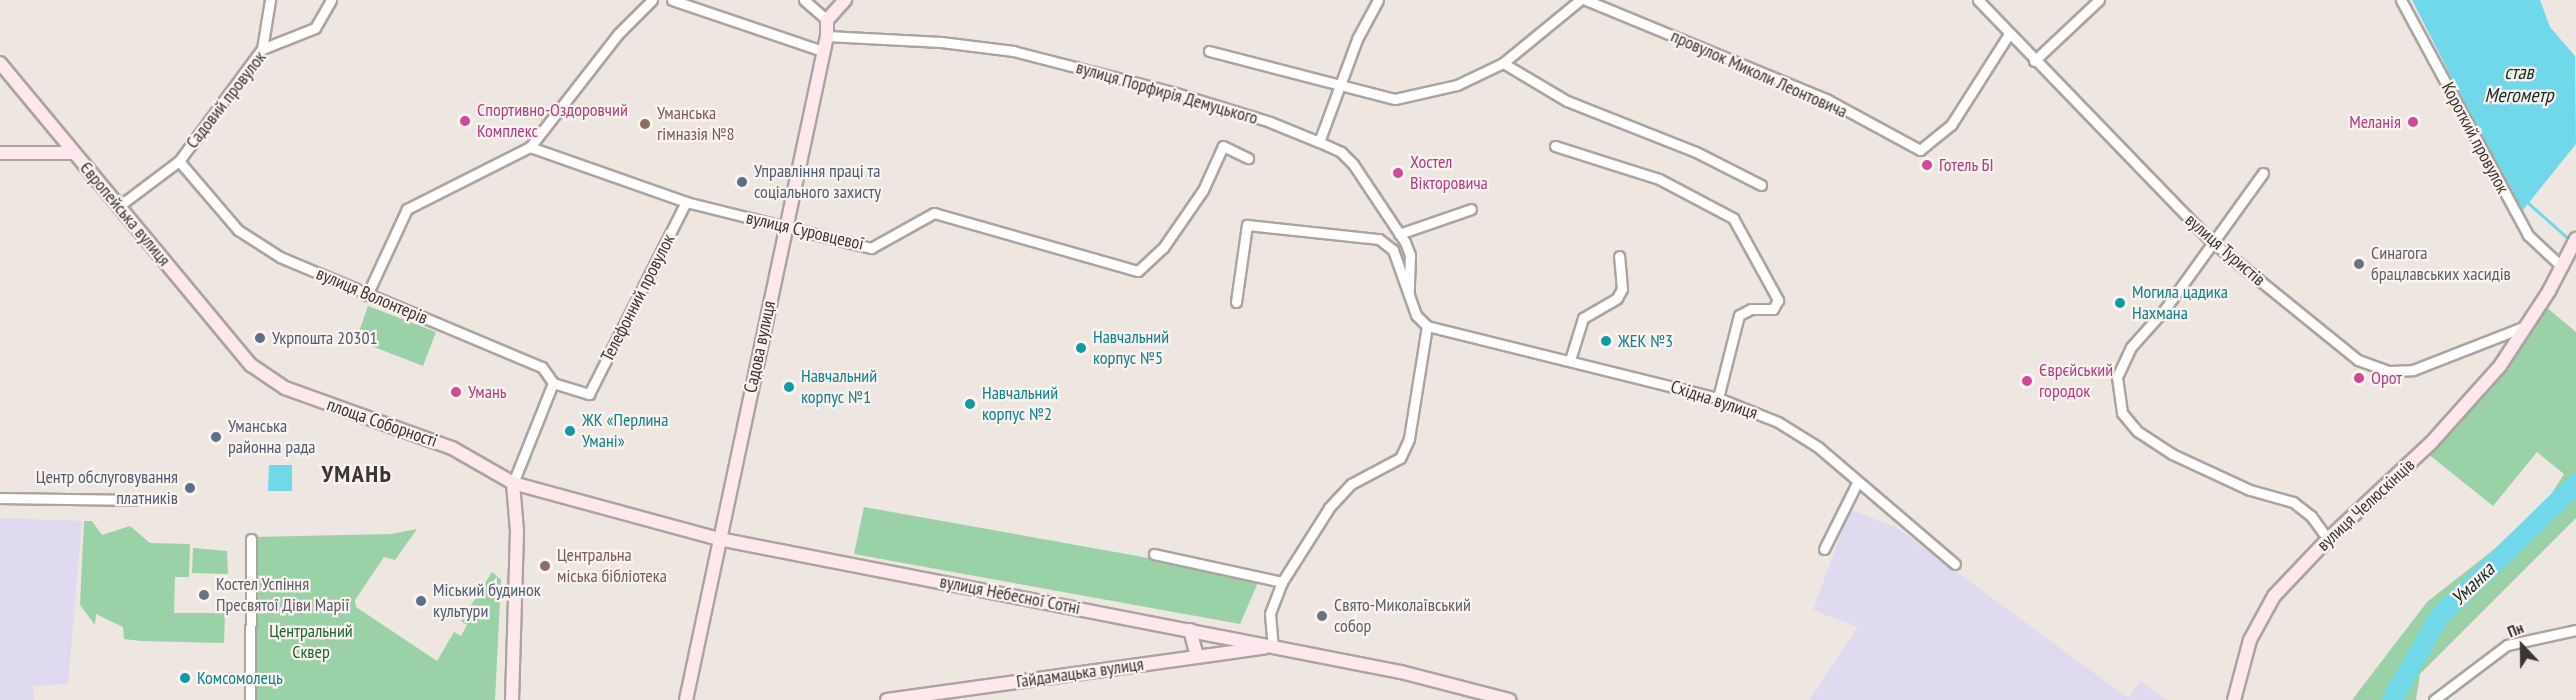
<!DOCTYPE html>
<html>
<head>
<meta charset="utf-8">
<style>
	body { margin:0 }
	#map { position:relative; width:2576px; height:700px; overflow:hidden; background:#ede6e1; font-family:"PT Sans Narrow",sans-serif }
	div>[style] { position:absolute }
	.industrial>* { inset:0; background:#dfdaf0 }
	.green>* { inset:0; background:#9bd1a7 }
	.water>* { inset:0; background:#71d8e9 }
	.stream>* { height:3px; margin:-1.5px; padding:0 1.5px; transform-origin:1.5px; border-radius:1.5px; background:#71d8e9 }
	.river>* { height:20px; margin:-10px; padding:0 10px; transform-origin:10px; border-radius:10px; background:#71d8e9 }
	.roads { filter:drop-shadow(2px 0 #aba49f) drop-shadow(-2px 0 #aba49f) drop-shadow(0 2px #aba49f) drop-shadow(0 -2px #aba49f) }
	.street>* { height:9px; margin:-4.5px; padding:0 4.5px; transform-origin:4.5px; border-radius:4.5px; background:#fff }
	.secondary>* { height:12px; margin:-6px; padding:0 6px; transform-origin:6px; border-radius:6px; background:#fee8ee }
	.dots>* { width:16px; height:16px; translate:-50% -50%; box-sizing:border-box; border:3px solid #fbf3ee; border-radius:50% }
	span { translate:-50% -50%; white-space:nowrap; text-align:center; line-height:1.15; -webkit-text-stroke:4.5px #fbf3ee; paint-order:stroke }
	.street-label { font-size:18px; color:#393634 }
	.hotel-label { font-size:18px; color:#b23c85 }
	.left { translate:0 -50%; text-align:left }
	.right { translate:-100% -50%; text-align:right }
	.education-label { font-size:18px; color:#785e54 }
	.service-label { font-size:18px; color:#4e5e75 }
	.worship-label { font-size:18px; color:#5b616d }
	.culture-label { font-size:18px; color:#0d838f }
	.park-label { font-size:18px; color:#1e6436 }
	.water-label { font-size:20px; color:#1a2d30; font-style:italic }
	.district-label { font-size:24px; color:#393634; font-weight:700; letter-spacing:1.5px }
	.north { position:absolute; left:2492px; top:616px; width:60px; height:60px; -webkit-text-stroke:4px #fbf3ee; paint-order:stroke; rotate:338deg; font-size:16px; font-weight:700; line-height:24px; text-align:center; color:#393634 }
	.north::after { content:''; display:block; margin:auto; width:21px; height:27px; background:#393634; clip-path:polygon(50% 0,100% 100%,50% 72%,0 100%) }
</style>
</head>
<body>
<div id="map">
	<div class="industrial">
		<div style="clip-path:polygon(1850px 509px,1897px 528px,2128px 698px,2140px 681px,2167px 700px,1809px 700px,1858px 627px,1813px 610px)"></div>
		<div style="clip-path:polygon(0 518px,82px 521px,68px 684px,33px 686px,34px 700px,0 700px)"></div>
	</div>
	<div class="green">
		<div style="clip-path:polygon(368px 306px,436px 332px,423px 366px,356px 340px)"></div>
		<div style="clip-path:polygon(2546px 307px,2576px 332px,2576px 518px,2420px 674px,2416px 700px,2352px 700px,2427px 602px,2539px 514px,2564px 474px,2537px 452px,2493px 506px,2427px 453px)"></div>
		<div style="clip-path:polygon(864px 507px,1260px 578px,1240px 624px,854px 554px)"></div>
		<div style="clip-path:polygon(84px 521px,92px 521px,102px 535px,130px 526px,150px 543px,190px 544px,189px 577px,175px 577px,174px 613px,225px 613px,224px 643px,141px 641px,124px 639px,123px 627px,96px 614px,95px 625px,80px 605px)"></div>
		<div style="clip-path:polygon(417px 529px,395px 560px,384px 557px,355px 600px,356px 607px,437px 661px,454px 632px,461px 636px,467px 625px,461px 621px,492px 572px,501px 580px,495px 700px,254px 700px,254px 537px,391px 534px)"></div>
		<div style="clip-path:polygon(193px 548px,227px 551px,228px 574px,192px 573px)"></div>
	</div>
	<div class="water">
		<div style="clip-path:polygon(2412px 0,2540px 0,2550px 27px,2575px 56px,2576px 144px,2523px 210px,2498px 169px)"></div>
		<div style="clip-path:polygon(269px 465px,292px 465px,292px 491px,268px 491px)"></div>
	</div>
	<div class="stream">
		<div style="left:2527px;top:202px;width:60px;rotate:41.6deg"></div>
	</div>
	<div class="river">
		<div style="left:2392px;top:700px;width:95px;rotate:-60.5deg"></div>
		<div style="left:2439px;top:617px;width:191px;rotate:-44.2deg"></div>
	</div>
	<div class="roads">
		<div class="street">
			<div style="left:672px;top:0;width:159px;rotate:18.7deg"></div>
			<div style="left:804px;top:0;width:30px;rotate:41deg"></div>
			<div style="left:1586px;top:0;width:260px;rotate:22.4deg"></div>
			<div style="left:1826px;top:99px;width:107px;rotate:28.5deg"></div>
			<div style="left:1920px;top:150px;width:40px;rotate:-39deg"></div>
			<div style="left:1951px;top:125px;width:108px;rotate:-57.5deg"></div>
			<div style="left:1978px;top:0;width:335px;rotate:46deg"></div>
			<div style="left:2211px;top:241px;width:189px;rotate:39deg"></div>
			<div style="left:2358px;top:360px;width:33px;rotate:20deg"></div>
			<div style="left:2389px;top:371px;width:24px;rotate:-2deg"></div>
			<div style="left:2413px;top:370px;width:121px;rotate:-21.3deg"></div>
			<div style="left:2401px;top:0;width:267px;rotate:61.6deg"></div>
			<div style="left:2528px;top:235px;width:47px;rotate:43.3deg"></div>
			<div style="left:827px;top:36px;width:114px;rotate:3deg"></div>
			<div style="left:941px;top:42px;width:73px;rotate:7.1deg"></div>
			<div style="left:1013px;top:51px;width:168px;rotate:14.4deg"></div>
			<div style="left:1176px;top:93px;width:98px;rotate:17.1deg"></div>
			<div style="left:1270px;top:122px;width:53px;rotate:22.2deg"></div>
			<div style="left:1319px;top:142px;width:24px;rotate:24deg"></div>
			<div style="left:1341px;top:152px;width:17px;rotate:45deg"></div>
			<div style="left:1353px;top:164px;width:94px;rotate:56.3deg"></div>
			<div style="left:1405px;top:242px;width:14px;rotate:69deg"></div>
			<div style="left:1410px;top:255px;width:38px;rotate:92deg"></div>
			<div style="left:262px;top:49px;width:50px;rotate:-80.7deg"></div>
			<div style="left:1209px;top:51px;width:192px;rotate:14.5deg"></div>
			<div style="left:1395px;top:99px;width:64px;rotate:-12.7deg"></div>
			<div style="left:1457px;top:85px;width:51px;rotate:-25.6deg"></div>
			<div style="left:1503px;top:63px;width:99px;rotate:-39.3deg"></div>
			<div style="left:2034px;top:61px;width:89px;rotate:-43.2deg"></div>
			<div style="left:1503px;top:63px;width:74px;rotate:30.7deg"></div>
			<div style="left:1567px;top:101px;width:139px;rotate:21.6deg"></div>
			<div style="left:1696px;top:152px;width:73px;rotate:26.9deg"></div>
			<div style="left:1319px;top:142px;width:110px;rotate:-69.7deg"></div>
			<div style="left:1357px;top:39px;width:44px;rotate:-61.7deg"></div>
			<div style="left:1555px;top:146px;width:109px;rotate:17.6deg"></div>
			<div style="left:1659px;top:179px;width:84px;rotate:27.8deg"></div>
			<div style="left:1733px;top:218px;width:94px;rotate:61.2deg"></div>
			<div style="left:1778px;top:300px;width:10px;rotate:119deg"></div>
			<div style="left:1773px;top:309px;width:22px;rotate:180deg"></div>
			<div style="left:1751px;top:309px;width:13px;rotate:153deg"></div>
			<div style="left:1739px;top:315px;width:86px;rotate:104.2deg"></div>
			<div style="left:530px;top:147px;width:165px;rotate:19.4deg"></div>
			<div style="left:686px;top:202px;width:191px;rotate:14deg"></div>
			<div style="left:871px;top:248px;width:72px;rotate:-29.1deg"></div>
			<div style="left:934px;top:213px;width:212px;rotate:15.9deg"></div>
			<div style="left:1138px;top:271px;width:34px;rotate:-43deg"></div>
			<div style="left:1163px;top:248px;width:70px;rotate:-55.4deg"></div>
			<div style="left:1203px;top:190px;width:48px;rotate:-65.6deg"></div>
			<div style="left:1223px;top:146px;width:28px;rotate:26deg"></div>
			<div style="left:179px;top:161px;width:91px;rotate:49.5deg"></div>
			<div style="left:238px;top:230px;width:50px;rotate:32.7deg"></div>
			<div style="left:280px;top:257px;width:284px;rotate:22.8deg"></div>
			<div style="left:542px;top:367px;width:19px;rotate:55deg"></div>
			<div style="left:553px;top:383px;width:38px;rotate:17deg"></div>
			<div style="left:589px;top:394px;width:215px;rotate:-63.2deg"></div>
			<div style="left:2263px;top:173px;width:168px;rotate:125.8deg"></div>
			<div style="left:2165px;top:309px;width:51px;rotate:131.8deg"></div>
			<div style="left:2131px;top:347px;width:33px;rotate:115deg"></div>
			<div style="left:2117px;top:377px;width:36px;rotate:82deg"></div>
			<div style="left:2122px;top:413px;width:23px;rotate:50deg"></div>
			<div style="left:2137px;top:431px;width:42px;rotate:33.3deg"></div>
			<div style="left:2172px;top:454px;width:86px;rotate:24.8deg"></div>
			<div style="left:2250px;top:490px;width:45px;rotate:15.6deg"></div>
			<div style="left:2293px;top:502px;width:23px;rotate:38deg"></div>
			<div style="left:2311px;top:516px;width:29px;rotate:54deg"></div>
			<div style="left:119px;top:206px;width:75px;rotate:-36.9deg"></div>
			<div style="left:179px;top:161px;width:139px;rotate:-53.5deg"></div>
			<div style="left:262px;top:49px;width:57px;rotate:-21.6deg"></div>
			<div style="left:315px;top:28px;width:32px;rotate:-60deg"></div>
			<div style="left:1399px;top:234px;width:76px;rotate:-19.1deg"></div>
			<div style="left:367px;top:295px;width:95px;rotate:-65.1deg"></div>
			<div style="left:407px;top:209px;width:138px;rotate:-26.8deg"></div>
			<div style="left:530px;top:147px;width:143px;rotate:-52.1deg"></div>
			<div style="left:618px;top:34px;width:48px;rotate:-45deg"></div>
			<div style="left:1236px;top:302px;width:78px;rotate:-81.9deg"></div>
			<div style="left:1247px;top:225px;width:133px;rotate:6.1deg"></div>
			<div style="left:1379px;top:239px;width:18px;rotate:38deg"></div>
			<div style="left:1393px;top:250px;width:69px;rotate:70.5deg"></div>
			<div style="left:1416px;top:315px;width:16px;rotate:45deg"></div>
			<div style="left:1427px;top:326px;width:114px;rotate:99.1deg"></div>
			<div style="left:1409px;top:439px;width:21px;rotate:115deg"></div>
			<div style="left:1400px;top:458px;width:55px;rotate:152deg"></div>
			<div style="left:1351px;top:484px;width:33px;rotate:133deg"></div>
			<div style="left:1329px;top:508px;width:88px;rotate:122.4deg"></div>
			<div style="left:1282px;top:582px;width:34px;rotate:111deg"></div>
			<div style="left:1270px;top:614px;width:33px;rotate:85deg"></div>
			<div style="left:1427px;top:326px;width:300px;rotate:13.9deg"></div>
			<div style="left:1718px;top:398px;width:65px;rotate:21.8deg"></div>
			<div style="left:1778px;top:422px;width:47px;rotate:32deg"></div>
			<div style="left:1818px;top:447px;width:180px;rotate:40.5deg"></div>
			<div style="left:1570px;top:360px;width:44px;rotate:-72.8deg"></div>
			<div style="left:1583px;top:318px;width:39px;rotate:-30deg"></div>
			<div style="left:1617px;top:298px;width:10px;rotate:-61deg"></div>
			<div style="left:1622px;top:289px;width:33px;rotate:-95deg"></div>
			<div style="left:513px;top:483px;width:108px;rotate:-68.2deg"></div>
			<div style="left:0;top:498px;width:135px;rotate:0.8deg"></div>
			<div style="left:1824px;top:549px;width:74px;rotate:-63.4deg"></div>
			<div style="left:1154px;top:554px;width:131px;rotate:12.3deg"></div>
			<div style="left:250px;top:700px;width:161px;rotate:-89.6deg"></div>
			<div style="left:2434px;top:700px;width:91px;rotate:-37deg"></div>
			<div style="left:2507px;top:645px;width:71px;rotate:-12.3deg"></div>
		</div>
		<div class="secondary">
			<div style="left:0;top:63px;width:393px;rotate:50.3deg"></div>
			<div style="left:251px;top:365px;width:41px;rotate:34.1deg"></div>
			<div style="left:285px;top:388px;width:177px;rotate:19.8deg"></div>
			<div style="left:452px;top:448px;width:70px;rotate:29.8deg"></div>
			<div style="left:513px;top:483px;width:213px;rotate:15.2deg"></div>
			<div style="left:719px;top:539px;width:695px;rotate:11.04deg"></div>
			<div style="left:1401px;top:672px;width:112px;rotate:14.5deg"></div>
			<div style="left:0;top:153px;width:74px"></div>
			<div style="left:1190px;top:630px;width:28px;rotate:75deg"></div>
			<div style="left:512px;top:700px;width:169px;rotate:-88.3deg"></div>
			<div style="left:517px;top:531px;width:48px;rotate:-94.8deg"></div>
			<div style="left:686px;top:700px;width:679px;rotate:-78.01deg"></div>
			<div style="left:827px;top:36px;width:16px;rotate:-90deg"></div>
			<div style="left:827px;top:20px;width:27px;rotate:-48deg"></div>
			<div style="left:887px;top:700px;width:381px;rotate:-7.9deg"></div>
			<div style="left:2234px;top:700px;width:62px;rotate:-75.1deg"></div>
			<div style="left:2250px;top:640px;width:50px;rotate:-61.4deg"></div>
			<div style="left:2274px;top:596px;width:79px;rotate:-46.5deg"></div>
			<div style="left:2328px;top:539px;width:141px;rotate:-43deg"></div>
			<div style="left:2431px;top:443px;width:103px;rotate:-48.1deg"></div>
			<div style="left:2500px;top:366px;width:90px;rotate:-56.8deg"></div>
			<div style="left:2549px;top:291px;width:59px;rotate:-62.6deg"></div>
		</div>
	</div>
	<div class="dots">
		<div style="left:465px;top:121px;background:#d1479c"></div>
		<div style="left:2413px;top:122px;background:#d1479c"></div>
		<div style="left:645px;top:124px;background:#8d6e63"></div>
		<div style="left:1927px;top:165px;background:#d1479c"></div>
		<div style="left:1398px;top:173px;background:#d1479c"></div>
		<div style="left:742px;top:182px;background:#5c6f8a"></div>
		<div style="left:2359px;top:264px;background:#6b7280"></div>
		<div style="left:2120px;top:303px;background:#0f9aa8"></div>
		<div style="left:260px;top:338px;background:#5c6f8a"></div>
		<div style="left:1606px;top:341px;background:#0f9aa8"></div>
		<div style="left:1081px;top:348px;background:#0f9aa8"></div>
		<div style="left:2359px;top:378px;background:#d1479c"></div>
		<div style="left:2027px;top:381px;background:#d1479c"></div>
		<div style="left:789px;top:387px;background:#0f9aa8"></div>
		<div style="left:456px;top:392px;background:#d1479c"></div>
		<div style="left:970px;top:404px;background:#0f9aa8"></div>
		<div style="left:570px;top:431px;background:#0f9aa8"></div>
		<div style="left:216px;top:437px;background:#5c6f8a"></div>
		<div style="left:190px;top:488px;background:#5c6f8a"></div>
		<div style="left:545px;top:566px;background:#8d6e63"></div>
		<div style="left:204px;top:595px;background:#6b7280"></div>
		<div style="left:421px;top:601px;background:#5c6f8a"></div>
		<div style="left:1322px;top:616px;background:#6b7280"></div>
		<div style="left:185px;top:678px;background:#0f9aa8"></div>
	</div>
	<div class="street-label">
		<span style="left:1759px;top:74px;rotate:24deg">провулок Миколи Леонтовича</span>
		<span style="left:1167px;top:93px;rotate:16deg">вулиця Порфирія Демуцького</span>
		<span style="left:226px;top:100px;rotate:-52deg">Садовий провулок</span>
		<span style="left:2475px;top:138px;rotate:62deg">Короткий провулок</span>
		<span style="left:125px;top:214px;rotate:50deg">Європейська вулиця</span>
		<span style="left:805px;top:231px;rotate:13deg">вулиця Суровцевої</span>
		<span style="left:2225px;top:250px;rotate:41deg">вулиця Туристів</span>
		<span style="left:372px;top:296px;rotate:23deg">вулиця Волонтерів</span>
		<span style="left:638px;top:298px;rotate:-63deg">Телефонний провулок</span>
		<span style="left:760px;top:347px;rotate:-78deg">Садова вулиця</span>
		<span style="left:1714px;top:400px;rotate:18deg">Східна вулиця</span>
		<span style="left:382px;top:423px;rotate:19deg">площа Соборності</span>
		<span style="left:2366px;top:505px;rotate:-43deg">вулиця Челюскінців</span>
		<span style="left:1010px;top:595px;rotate:11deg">вулиця Небесної Сотні</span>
		<span style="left:1080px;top:673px;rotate:-8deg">Гайдамацька вулиця</span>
	</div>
	<div class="hotel-label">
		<span class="left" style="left:477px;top:121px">Спортивно-Оздоровчий<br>Комплекс</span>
		<span class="right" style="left:2401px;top:122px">Меланія</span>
		<span class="left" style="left:1410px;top:173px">Хостел<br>Вікторовича</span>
		<span class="left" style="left:1939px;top:165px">Готель БІ</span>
		<span class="left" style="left:2039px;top:381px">Єврєйський<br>городок</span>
		<span class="left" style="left:2371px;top:378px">Орот</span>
		<span class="left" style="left:468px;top:392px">Умань</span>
	</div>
	<div class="education-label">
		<span class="left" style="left:657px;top:124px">Уманська<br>гімназія №8</span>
		<span class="left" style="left:557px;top:566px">Центральна<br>міська бібліотека</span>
	</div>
	<div class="service-label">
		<span class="left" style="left:754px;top:182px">Управління праці та<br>соціального захисту</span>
		<span class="left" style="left:272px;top:338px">Укрпошта 20301</span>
		<span class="left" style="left:228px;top:437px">Уманська<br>районна рада</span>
		<span class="right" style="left:178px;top:488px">Центр обслуговування<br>платників</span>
		<span class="left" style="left:433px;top:601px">Міський будинок<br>культури</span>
	</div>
	<div class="worship-label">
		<span class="left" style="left:2371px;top:264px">Синагога<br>брацлавських хасидів</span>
		<span class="left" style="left:216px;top:595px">Костел Успіння<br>Пресвятої Діви Марії</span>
		<span class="left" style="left:1334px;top:616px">Свято-Миколаївський<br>собор</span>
	</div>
	<div class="culture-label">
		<span class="left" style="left:2132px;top:303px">Могила цадика<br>Нахмана</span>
		<span class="left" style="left:1093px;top:348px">Навчальний<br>корпус №5</span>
		<span class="left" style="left:1618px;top:341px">ЖЕК №3</span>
		<span class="left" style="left:801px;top:387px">Навчальний<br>корпус №1</span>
		<span class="left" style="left:982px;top:404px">Навчальний<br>корпус №2</span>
		<span class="left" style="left:582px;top:431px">ЖК «Перлина<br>Умані»</span>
		<span class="left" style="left:197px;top:678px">Комсомолець</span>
	</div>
	<div class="park-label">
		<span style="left:311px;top:642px">Центральний<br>Сквер</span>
	</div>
	<div class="water-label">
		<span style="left:2519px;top:84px">став<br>Мегометр</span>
		<span style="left:2473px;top:584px;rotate:-44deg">Уманка</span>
	</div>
	<div class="district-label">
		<span style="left:357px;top:474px">УМАНЬ</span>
	</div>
	<div class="north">Пн</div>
</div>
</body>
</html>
